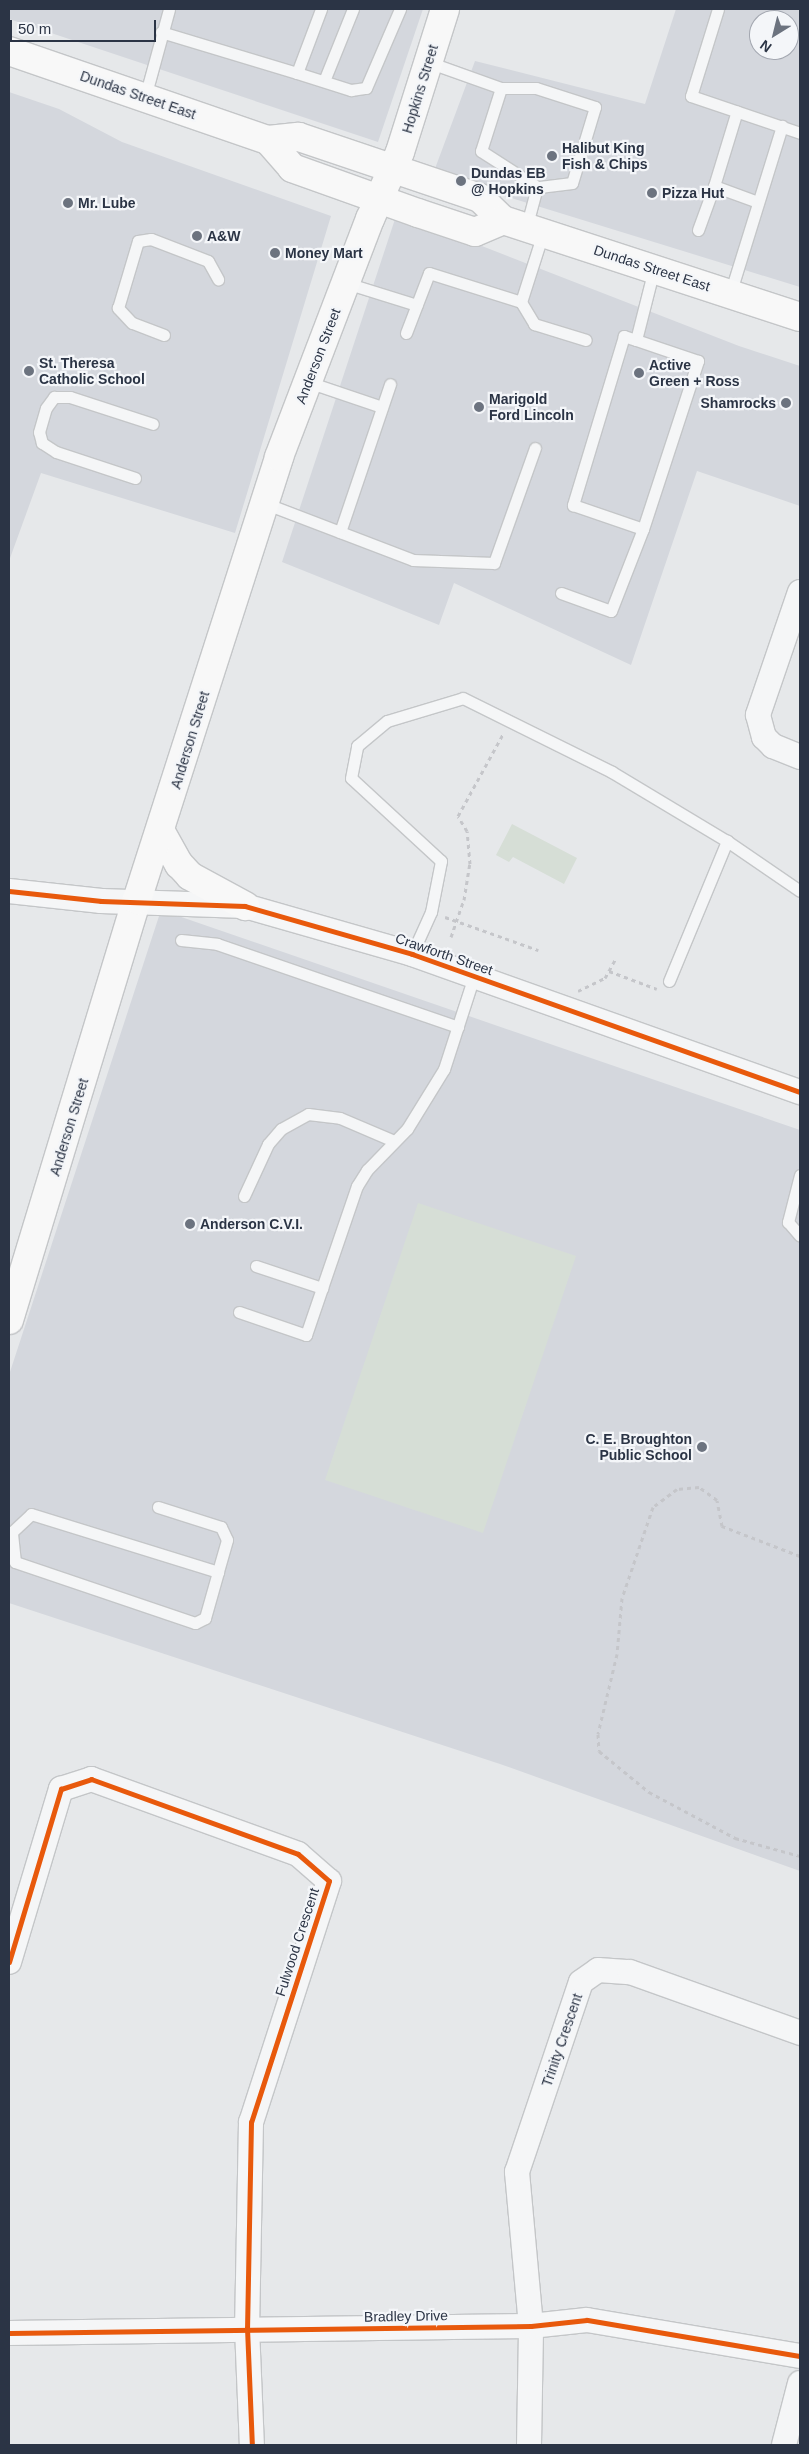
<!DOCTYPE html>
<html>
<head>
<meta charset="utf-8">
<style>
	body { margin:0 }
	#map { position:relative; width:809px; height:2454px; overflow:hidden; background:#e6e8ea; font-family:Helvetica,sans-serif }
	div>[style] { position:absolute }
	.built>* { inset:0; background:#d4d7dd }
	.green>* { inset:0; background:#d6ded6 }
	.path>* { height:3px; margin-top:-1.5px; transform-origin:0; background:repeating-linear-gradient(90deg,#c5c6ca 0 4px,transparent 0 8px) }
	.roads { filter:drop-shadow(1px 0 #c4c6c8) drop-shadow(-1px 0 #c4c6c8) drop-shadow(0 1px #c4c6c8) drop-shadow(0 -1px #c4c6c8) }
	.lane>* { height:11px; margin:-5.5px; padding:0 5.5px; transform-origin:5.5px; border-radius:5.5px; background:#f5f6f7 }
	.street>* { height:24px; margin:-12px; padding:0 12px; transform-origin:12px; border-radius:12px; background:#f5f6f7 }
	.secondary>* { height:28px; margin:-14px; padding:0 14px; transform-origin:14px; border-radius:14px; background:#f8f8f8 }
	.primary>* { height:28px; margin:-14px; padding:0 14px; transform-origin:14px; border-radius:14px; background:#f8f8f8 }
	.cycleway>* { height:5px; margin:-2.5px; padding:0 2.5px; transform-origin:2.5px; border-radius:2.5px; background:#e8590c }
	.dots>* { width:14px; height:14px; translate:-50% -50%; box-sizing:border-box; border:2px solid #f4f6f9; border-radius:50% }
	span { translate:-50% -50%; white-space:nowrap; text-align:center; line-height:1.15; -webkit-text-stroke:4.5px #f4f6f9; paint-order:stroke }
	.street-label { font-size:14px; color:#2b3445 }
	.poi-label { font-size:14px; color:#2b3445; font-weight:700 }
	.left { translate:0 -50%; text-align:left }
	.right { translate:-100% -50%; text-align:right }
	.frame { position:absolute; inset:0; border:10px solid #2b3445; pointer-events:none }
	.north { position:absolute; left:749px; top:10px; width:50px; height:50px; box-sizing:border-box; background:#f4f6f9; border:1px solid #a4a8b1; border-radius:50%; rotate:216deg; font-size:14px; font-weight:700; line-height:20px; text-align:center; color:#2b3445 }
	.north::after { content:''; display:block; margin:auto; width:18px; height:22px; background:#6c737f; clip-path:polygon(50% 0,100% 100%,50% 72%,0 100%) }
	.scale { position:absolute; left:10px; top:20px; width:146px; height:22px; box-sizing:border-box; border:2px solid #2b3445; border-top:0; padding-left:6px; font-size:15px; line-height:18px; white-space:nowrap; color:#2b3445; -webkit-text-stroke:4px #f4f6f9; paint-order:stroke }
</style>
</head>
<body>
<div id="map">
	<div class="built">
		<div style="clip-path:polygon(9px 9px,423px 9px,378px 142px,9px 19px)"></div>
		<div style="clip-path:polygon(evenodd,676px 9px,800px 9px,800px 287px,433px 174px,475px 61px,645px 104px,676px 9px,759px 20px,789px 20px,789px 50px,759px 50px,759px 20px)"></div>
		<div style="clip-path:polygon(9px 92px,59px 109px,122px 142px,331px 216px,235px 533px,41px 473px,9px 561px)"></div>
		<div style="clip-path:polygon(397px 213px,739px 346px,800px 366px,800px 506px,697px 471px,631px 665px,454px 583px,439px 625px,282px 562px)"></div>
		<div style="clip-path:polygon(161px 910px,800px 1130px,800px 1871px,500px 1764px,9px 1603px,9px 1375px)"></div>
	</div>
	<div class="green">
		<div style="clip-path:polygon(512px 824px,577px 858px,564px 884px,513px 857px,509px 862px,496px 855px)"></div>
		<div style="clip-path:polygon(418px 1203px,576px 1256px,483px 1533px,325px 1480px)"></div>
	</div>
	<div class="path">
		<div style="left:445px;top:917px;width:99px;rotate:19.5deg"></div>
		<div style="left:451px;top:937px;width:39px;rotate:-71deg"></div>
		<div style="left:464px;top:900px;width:36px;rotate:-81deg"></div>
		<div style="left:470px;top:864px;width:33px;rotate:-95deg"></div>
		<div style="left:467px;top:831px;width:17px;rotate:-121deg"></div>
		<div style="left:458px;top:816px;width:94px;rotate:-61.2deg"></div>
		<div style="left:609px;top:971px;width:51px;rotate:20.6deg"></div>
		<div style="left:578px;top:991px;width:30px;rotate:-26deg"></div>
		<div style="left:605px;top:978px;width:21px;rotate:-61deg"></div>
		<div style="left:800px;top:1556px;width:84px;rotate:-159deg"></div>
		<div style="left:722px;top:1526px;width:26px;rotate:-101deg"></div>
		<div style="left:717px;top:1500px;width:22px;rotate:-144deg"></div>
		<div style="left:699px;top:1487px;width:22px;rotate:175deg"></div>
		<div style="left:677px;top:1489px;width:30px;rotate:143deg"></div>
		<div style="left:653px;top:1507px;width:96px;rotate:108.8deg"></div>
		<div style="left:622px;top:1598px;width:56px;rotate:95.1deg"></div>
		<div style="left:617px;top:1654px;width:82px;rotate:103.4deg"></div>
		<div style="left:598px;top:1734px;width:17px;rotate:87deg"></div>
		<div style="left:599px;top:1751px;width:65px;rotate:39.4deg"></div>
		<div style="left:649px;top:1792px;width:98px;rotate:28.1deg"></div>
		<div style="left:735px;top:1838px;width:67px;rotate:15.5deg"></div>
	</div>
	<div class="roads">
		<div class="lane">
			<div style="left:718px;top:9px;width:91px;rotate:107.2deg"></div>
			<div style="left:691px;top:96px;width:115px;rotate:18.7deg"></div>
			<div style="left:161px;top:32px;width:142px;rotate:16.8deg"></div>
			<div style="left:297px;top:73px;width:68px;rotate:-69.4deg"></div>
			<div style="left:428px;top:62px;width:77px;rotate:19.6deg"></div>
			<div style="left:501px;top:88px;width:66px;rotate:107.6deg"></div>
			<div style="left:481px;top:151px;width:67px;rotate:32.7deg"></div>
			<div style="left:537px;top:187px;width:42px;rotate:105deg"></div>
			<div style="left:297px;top:73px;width:57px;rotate:17.5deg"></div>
			<div style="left:351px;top:90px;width:15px;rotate:-8deg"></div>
			<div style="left:366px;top:88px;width:86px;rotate:-66.7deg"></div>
			<div style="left:324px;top:81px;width:78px;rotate:-68.1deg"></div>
			<div style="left:501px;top:88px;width:35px"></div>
			<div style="left:536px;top:88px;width:62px;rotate:17.9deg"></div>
			<div style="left:595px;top:107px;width:79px;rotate:106.8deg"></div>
			<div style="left:572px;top:183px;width:35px;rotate:173deg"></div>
			<div style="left:145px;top:97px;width:91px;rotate:-74.7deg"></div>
			<div style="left:714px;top:186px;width:78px;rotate:-73deg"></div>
			<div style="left:698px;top:230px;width:47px;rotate:-70deg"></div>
			<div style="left:714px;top:186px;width:47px;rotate:20deg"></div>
			<div style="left:346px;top:283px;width:74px;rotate:17.2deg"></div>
			<div style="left:730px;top:294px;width:176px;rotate:-72.8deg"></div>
			<div style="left:521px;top:302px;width:26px;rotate:59deg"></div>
			<div style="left:534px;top:324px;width:54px;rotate:17.1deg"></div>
			<div style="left:406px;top:333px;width:64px;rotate:-69deg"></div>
			<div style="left:429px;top:273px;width:96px;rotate:17.5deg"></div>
			<div style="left:521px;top:302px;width:72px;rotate:-72.3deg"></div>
			<div style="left:164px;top:335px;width:34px;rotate:-159deg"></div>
			<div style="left:132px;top:323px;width:21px;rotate:-133deg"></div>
			<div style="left:118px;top:308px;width:70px;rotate:-73.4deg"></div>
			<div style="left:138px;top:241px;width:13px;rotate:-9deg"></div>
			<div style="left:151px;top:239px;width:61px;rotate:21.1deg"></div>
			<div style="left:208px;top:261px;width:21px;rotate:61deg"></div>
			<div style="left:636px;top:340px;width:13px;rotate:-162deg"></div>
			<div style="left:624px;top:336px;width:177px;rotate:106.8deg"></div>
			<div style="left:573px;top:505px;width:74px;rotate:18.9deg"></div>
			<div style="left:643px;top:529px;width:177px;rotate:-71.9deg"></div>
			<div style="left:698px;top:361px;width:65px;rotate:-161.3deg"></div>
			<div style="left:636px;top:340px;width:73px;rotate:-75.8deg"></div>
			<div style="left:308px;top:382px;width:78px;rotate:18.7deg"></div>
			<div style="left:135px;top:478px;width:83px;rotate:-161.8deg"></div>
			<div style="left:56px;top:452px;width:17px;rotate:-147deg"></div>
			<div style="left:42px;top:443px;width:11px;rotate:-105deg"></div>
			<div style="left:39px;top:432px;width:25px;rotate:-74deg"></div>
			<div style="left:46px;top:408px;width:14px;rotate:-54deg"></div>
			<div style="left:54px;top:397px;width:16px"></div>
			<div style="left:70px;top:397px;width:87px;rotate:18deg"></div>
			<div style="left:264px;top:503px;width:160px;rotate:20.9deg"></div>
			<div style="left:413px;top:560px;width:81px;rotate:2.1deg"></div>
			<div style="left:494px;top:563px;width:122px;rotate:-70.4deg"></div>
			<div style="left:340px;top:532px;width:156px;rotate:-71.3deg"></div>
			<div style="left:561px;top:593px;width:53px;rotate:19.8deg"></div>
			<div style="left:611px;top:611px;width:88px;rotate:-68.7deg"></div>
			<div style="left:181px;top:940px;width:36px;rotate:6deg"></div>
			<div style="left:217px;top:944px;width:255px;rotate:19deg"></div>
			<div style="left:412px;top:954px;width:46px;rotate:-65.7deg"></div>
			<div style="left:431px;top:912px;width:52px;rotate:-78.9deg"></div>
			<div style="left:441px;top:861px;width:122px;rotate:-137.3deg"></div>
			<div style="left:351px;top:778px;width:33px;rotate:-79deg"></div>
			<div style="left:357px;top:746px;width:39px;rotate:-40deg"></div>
			<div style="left:387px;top:721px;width:79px;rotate:-16.8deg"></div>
			<div style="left:463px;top:698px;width:166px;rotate:26.4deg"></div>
			<div style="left:612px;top:772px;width:134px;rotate:31deg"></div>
			<div style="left:727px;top:841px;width:88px;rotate:34.4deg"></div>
			<div style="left:669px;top:981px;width:152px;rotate:-67.5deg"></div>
			<div style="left:800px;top:1175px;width:49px;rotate:104.3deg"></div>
			<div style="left:788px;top:1222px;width:18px;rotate:49deg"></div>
			<div style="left:244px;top:1196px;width:57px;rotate:-65.2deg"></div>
			<div style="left:268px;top:1144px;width:20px;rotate:-49deg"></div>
			<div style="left:281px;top:1129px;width:31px;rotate:-29deg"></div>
			<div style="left:308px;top:1114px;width:32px;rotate:7deg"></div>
			<div style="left:340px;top:1118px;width:59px;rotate:23.1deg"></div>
			<div style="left:256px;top:1266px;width:70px;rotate:18.4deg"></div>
			<div style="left:322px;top:1288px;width:108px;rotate:-71.1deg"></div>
			<div style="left:357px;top:1186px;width:19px;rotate:-58deg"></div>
			<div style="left:367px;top:1170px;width:57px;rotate:-45.7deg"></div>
			<div style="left:407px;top:1129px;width:70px;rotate:-58.3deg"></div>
			<div style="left:444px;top:1069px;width:98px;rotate:-72.1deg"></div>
			<div style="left:239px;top:1312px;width:71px;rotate:18.9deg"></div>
			<div style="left:306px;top:1335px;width:50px;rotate:-71.2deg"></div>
			<div style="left:158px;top:1507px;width:66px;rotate:17.6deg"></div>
			<div style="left:221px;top:1527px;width:14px;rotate:65deg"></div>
			<div style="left:227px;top:1540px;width:33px;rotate:106deg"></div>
			<div style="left:31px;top:1514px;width:196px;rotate:17.2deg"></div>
			<div style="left:218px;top:1572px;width:48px;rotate:105.8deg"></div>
			<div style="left:205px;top:1618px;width:11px;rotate:153deg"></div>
			<div style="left:195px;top:1623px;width:190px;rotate:-161.3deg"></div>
			<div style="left:15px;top:1562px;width:30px;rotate:-96deg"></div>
			<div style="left:12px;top:1532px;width:26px;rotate:-43deg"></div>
		</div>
		<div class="street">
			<div style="left:800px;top:592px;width:130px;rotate:108.9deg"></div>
			<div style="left:758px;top:715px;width:23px;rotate:75deg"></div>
			<div style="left:764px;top:737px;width:13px;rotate:45deg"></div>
			<div style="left:773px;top:746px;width:29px;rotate:22deg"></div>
			<div style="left:9px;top:891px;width:93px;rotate:6.2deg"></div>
			<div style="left:101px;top:901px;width:144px;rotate:2deg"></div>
			<div style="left:245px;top:906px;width:174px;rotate:16deg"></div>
			<div style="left:412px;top:954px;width:412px;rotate:19.6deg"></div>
			<div style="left:9px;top:1962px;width:181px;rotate:-73.3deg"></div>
			<div style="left:61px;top:1789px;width:32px;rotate:-18deg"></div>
			<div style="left:91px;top:1779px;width:220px;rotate:19.9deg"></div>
			<div style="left:298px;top:1854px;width:41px;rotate:41.1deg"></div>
			<div style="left:329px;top:1881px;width:253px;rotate:107.9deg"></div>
			<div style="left:251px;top:2122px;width:206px;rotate:91.1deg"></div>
			<div style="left:247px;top:2328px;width:117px;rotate:87.6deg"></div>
			<div style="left:9px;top:2333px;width:522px;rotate:-0.77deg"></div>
			<div style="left:531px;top:2326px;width:56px;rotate:-6.1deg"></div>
			<div style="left:587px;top:2320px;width:216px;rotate:9.6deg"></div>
			<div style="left:529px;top:2445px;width:119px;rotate:-89deg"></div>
			<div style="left:531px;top:2326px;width:155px;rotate:-95.2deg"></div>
			<div style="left:517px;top:2172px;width:200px;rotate:-71.4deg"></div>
			<div style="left:581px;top:1982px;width:21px;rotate:-35deg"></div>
			<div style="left:598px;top:1970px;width:32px;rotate:4deg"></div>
			<div style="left:630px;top:1972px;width:181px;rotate:19.7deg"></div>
			<div style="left:784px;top:2445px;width:64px;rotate:-75.5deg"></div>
		</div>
		<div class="secondary">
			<div style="left:161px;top:832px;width:37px;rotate:61deg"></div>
			<div style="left:179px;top:864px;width:16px;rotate:47deg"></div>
			<div style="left:190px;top:876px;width:63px;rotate:28.6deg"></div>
			<div style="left:9px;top:1320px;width:439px;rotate:-73.1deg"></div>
			<div style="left:137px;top:900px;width:465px;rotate:-72.2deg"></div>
			<div style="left:279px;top:457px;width:255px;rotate:-69.1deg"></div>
			<div style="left:370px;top:219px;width:73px;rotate:-65.9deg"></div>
			<div style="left:400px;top:152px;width:150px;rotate:-72.5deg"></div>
		</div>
		<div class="primary">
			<div style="left:9px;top:51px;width:274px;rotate:19deg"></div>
			<div style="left:268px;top:140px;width:31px;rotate:-6deg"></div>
			<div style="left:299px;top:137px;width:191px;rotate:18.6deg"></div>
			<div style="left:480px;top:198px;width:32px;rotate:44deg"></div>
			<div style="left:503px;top:220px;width:312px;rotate:18.1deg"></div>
			<div style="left:268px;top:140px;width:37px;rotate:49deg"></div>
			<div style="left:292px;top:168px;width:134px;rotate:19.7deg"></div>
			<div style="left:418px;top:213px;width:60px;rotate:18.4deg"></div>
			<div style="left:475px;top:232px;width:30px;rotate:-23deg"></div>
		</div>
	</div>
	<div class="cycleway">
		<div style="left:9px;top:891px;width:93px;rotate:6.2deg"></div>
		<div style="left:101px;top:901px;width:144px;rotate:2deg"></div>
		<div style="left:245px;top:906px;width:174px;rotate:16deg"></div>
		<div style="left:412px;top:954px;width:412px;rotate:19.6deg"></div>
		<div style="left:9px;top:1962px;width:181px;rotate:-73.3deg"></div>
		<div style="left:61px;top:1789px;width:32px;rotate:-18deg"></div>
		<div style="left:91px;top:1779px;width:220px;rotate:19.9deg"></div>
		<div style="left:298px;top:1854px;width:41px;rotate:41.1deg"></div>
		<div style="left:329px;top:1881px;width:253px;rotate:107.9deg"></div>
		<div style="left:251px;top:2122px;width:206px;rotate:91.1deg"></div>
		<div style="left:247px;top:2328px;width:117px;rotate:87.6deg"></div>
		<div style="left:9px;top:2333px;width:522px;rotate:-0.77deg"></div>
		<div style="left:531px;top:2326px;width:56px;rotate:-6.1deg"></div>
		<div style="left:587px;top:2320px;width:216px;rotate:9.6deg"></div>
	</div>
	<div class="dots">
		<div style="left:552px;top:156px;background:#6c737f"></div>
		<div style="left:461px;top:181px;background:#6c737f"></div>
		<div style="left:652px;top:193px;background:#6c737f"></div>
		<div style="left:68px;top:203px;background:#6c737f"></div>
		<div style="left:197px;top:236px;background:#6c737f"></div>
		<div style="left:275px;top:253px;background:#6c737f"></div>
		<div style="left:29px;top:371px;background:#6c737f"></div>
		<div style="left:639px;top:373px;background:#6c737f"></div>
		<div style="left:786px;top:403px;background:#6c737f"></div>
		<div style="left:479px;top:407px;background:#6c737f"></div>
		<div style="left:190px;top:1224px;background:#6c737f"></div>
		<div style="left:702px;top:1447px;background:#6c737f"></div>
	</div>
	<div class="street-label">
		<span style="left:420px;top:89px;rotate:-73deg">Hopkins Street</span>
		<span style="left:138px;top:95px;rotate:19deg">Dundas Street East</span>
		<span style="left:652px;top:268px;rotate:18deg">Dundas Street East</span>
		<span style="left:318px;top:356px;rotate:-69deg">Anderson Street</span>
		<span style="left:190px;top:740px;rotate:-73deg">Anderson Street</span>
		<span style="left:444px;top:954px;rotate:19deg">Crawforth Street</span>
		<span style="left:69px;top:1127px;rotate:-73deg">Anderson Street</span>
		<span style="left:297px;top:1942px;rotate:-72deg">Fulwood Crescent</span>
		<span style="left:562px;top:2040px;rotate:-71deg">Trinity Crescent</span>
		<span style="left:406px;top:2316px;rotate:-1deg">Bradley Drive</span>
	</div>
	<div class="poi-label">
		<span class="left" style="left:562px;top:156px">Halibut King<br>Fish &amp; Chips</span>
		<span class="left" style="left:471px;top:181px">Dundas EB<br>@ Hopkins</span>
		<span class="left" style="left:662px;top:193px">Pizza Hut</span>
		<span class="left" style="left:78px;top:203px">Mr. Lube</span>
		<span class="left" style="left:207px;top:236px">A&amp;W</span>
		<span class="left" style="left:285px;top:253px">Money Mart</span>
		<span class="left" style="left:39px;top:371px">St. Theresa<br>Catholic School</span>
		<span class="left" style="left:649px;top:373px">Active<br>Green + Ross</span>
		<span class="left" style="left:489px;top:407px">Marigold<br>Ford Lincoln</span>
		<span class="right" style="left:776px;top:403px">Shamrocks</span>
		<span class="left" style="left:200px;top:1224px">Anderson C.V.I.</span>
		<span class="right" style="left:692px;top:1447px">C. E. Broughton<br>Public School</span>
	</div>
	<div class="frame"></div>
	<div class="north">N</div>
	<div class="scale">50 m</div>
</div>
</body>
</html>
